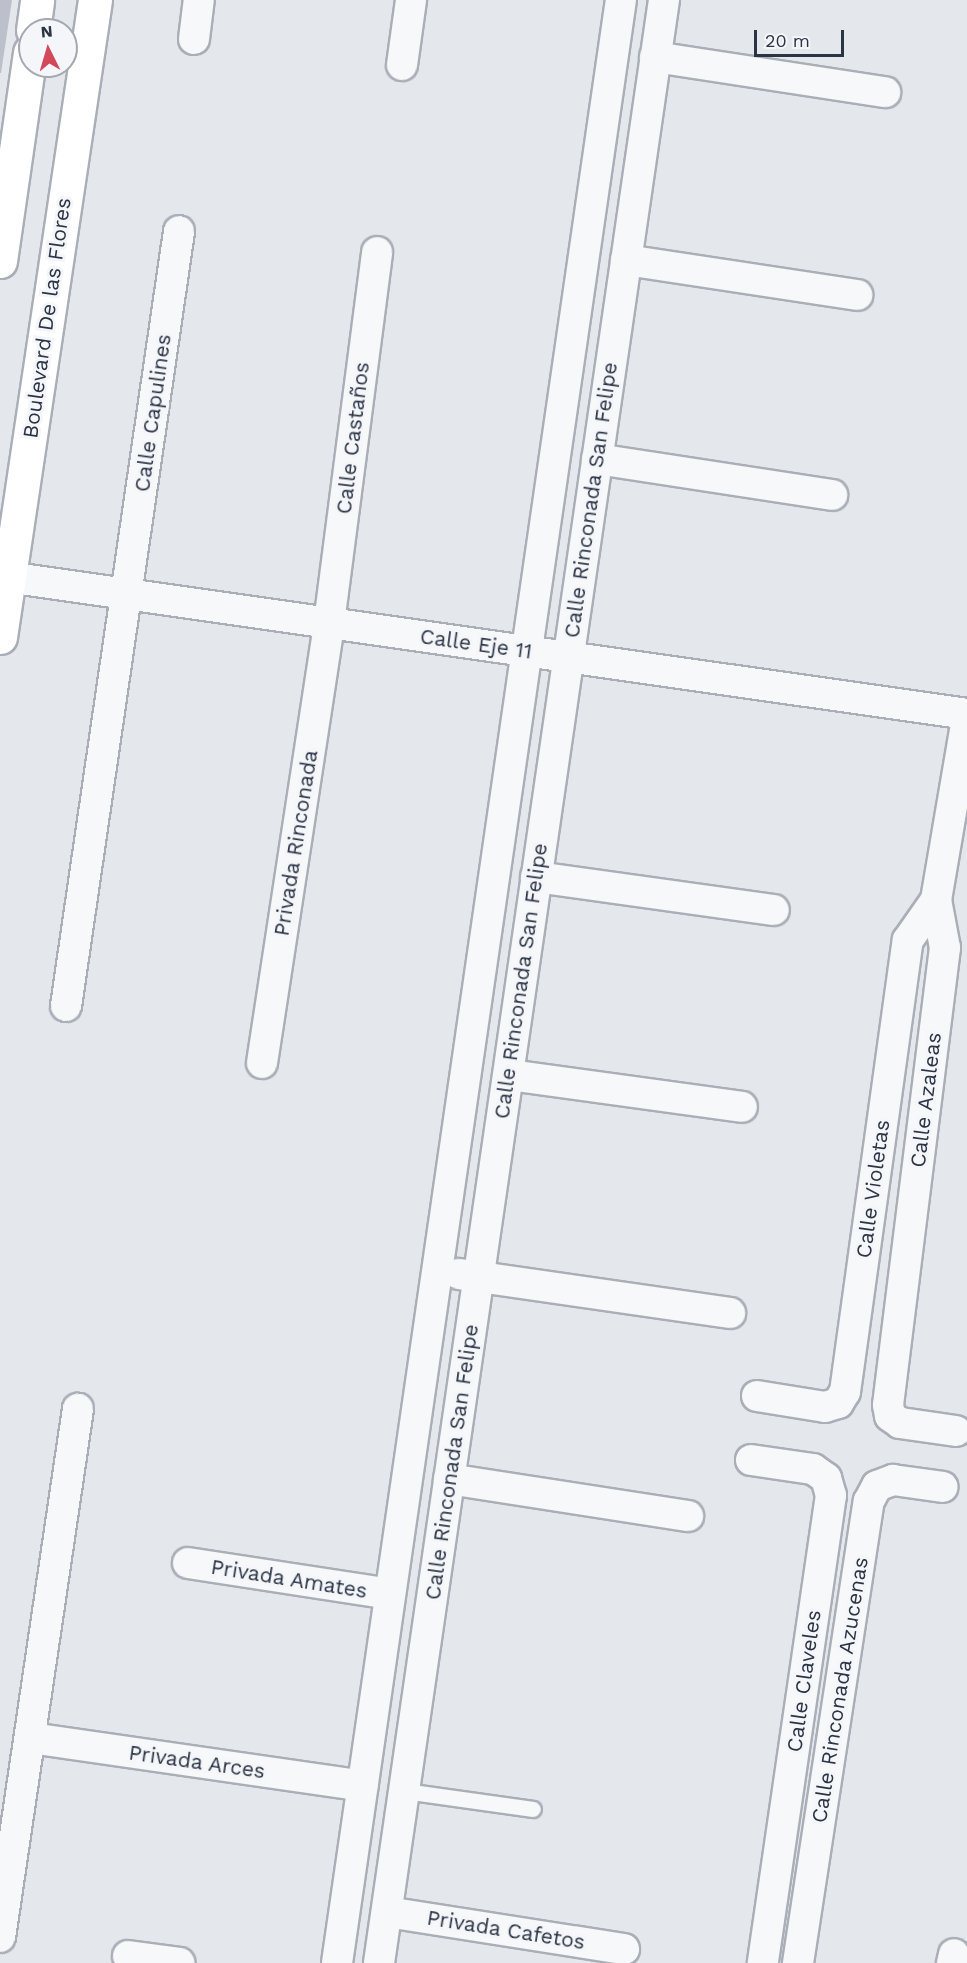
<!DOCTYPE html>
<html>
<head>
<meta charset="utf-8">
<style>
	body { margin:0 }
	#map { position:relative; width:967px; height:1963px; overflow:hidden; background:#e4e7ec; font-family:"Work Sans",sans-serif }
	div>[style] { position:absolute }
	.building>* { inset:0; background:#bbc0ca }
	.roads { filter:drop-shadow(2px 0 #a9aeb7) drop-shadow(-2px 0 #a9aeb7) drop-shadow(0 2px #a9aeb7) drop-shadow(0 -2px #a9aeb7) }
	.lane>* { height:15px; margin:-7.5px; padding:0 7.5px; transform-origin:7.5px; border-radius:7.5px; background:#f7f8fa }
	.street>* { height:30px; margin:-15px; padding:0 15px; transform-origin:15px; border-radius:15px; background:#f7f8fa }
	.secondary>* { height:33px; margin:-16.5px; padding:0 16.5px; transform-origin:16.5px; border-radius:16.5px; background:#fff }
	span { translate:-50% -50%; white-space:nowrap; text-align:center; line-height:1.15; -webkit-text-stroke:6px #f4f6f9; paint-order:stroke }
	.street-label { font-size:21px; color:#2b3445 }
	.north { position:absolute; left:18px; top:18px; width:60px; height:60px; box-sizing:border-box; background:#f4f6f9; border:2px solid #a4a8b1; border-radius:50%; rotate:355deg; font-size:16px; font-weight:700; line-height:24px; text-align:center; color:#2b3445 }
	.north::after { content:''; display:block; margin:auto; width:21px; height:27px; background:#d1495b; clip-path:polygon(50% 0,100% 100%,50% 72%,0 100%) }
	.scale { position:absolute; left:754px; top:30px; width:90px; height:27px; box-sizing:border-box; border:3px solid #2b3445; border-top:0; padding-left:8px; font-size:18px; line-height:21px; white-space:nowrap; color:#2b3445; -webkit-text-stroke:4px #f4f6f9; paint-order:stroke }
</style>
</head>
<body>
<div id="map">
	<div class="building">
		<div style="clip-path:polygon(0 0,12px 0,1px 73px,0 73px)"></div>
	</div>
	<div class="roads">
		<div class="lane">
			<div style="left:405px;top:1791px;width:129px;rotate:8deg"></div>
		</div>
		<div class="street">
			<div style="left:194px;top:39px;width:39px;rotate:-83deg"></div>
			<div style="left:655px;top:57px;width:233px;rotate:8.7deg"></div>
			<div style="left:402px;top:65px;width:66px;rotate:-82.1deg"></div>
			<div style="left:626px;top:260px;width:234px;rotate:8.6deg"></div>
			<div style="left:597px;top:459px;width:238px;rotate:8.7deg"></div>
			<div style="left:0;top:576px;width:977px;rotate:8.12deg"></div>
			<div style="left:536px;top:877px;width:240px;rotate:7.9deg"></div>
			<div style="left:66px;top:1006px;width:783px;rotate:-81.7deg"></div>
			<div style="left:262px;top:1063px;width:445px;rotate:-81.3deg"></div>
			<div style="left:329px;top:623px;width:374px;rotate:-82.6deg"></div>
			<div style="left:509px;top:1075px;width:235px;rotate:7.8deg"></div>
			<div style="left:459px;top:1274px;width:274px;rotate:8.2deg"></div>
			<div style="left:757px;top:1396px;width:69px;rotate:9.2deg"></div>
			<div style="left:825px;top:1407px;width:14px;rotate:-17deg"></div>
			<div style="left:838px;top:1403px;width:13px;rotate:-58deg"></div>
			<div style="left:845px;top:1392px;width:456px;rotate:-82.1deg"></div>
			<div style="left:908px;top:940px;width:49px;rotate:-55deg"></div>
			<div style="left:956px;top:1431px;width:57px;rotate:-171.9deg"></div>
			<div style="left:900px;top:1423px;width:12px;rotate:-145deg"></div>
			<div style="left:890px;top:1416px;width:11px;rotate:-100deg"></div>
			<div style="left:888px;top:1405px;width:461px;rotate:-82.9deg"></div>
			<div style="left:945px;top:948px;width:49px;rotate:-100.6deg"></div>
			<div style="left:936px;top:900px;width:184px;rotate:-80.3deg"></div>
			<div style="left:751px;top:1460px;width:63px;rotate:8.3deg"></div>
			<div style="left:813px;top:1469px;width:16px;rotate:35deg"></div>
			<div style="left:826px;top:1478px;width:18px;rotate:74deg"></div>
			<div style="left:831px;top:1495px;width:473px;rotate:98.3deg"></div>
			<div style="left:449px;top:1479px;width:242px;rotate:8.8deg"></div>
			<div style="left:188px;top:1563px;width:204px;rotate:8.7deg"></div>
			<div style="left:31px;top:1738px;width:335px;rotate:8.2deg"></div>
			<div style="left:387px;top:1912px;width:240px;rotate:8.9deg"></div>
			<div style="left:0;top:1937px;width:534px;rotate:-81.6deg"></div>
			<div style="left:128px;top:1956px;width:52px;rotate:7.7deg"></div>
			<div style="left:337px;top:1963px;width:1983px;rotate:-81.77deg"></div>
			<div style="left:379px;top:1963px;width:1984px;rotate:-81.74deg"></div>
			<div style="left:798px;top:1963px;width:467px;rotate:-81.3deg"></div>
			<div style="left:869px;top:1501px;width:17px;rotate:-62deg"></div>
			<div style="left:877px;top:1486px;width:17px;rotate:-21deg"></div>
			<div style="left:893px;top:1480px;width:50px;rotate:8deg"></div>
			<div style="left:952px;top:1963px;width:9px;rotate:-77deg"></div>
		</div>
		<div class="secondary">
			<div style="left:33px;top:30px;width:30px;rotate:-82deg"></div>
			<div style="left:0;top:261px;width:211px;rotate:-81.8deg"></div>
			<div style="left:0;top:637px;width:644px;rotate:-81.52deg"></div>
		</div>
	</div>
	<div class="street-label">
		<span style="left:47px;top:318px;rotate:-82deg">Boulevard De las Flores</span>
		<span style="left:153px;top:413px;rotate:-82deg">Calle Capulines</span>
		<span style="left:353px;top:438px;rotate:-83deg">Calle Castaños</span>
		<span style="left:591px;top:500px;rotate:-82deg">Calle Rinconada San Felipe</span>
		<span style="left:476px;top:644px;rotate:8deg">Calle Eje 11</span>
		<span style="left:296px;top:843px;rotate:-81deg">Privada Rinconada</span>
		<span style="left:521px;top:981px;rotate:-82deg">Calle Rinconada San Felipe</span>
		<span style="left:926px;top:1100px;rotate:-83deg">Calle Azaleas</span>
		<span style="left:873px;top:1189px;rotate:-82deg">Calle Violetas</span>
		<span style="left:452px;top:1462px;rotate:-82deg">Calle Rinconada San Felipe</span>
		<span style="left:289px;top:1579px;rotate:9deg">Privada Amates</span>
		<span style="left:804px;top:1681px;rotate:-82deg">Calle Claveles</span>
		<span style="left:840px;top:1690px;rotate:-81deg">Calle Rinconada Azucenas</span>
		<span style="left:197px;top:1762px;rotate:8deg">Privada Arces</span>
		<span style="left:506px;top:1930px;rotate:9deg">Privada Cafetos</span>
	</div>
	<div class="north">N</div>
	<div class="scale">20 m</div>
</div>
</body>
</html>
